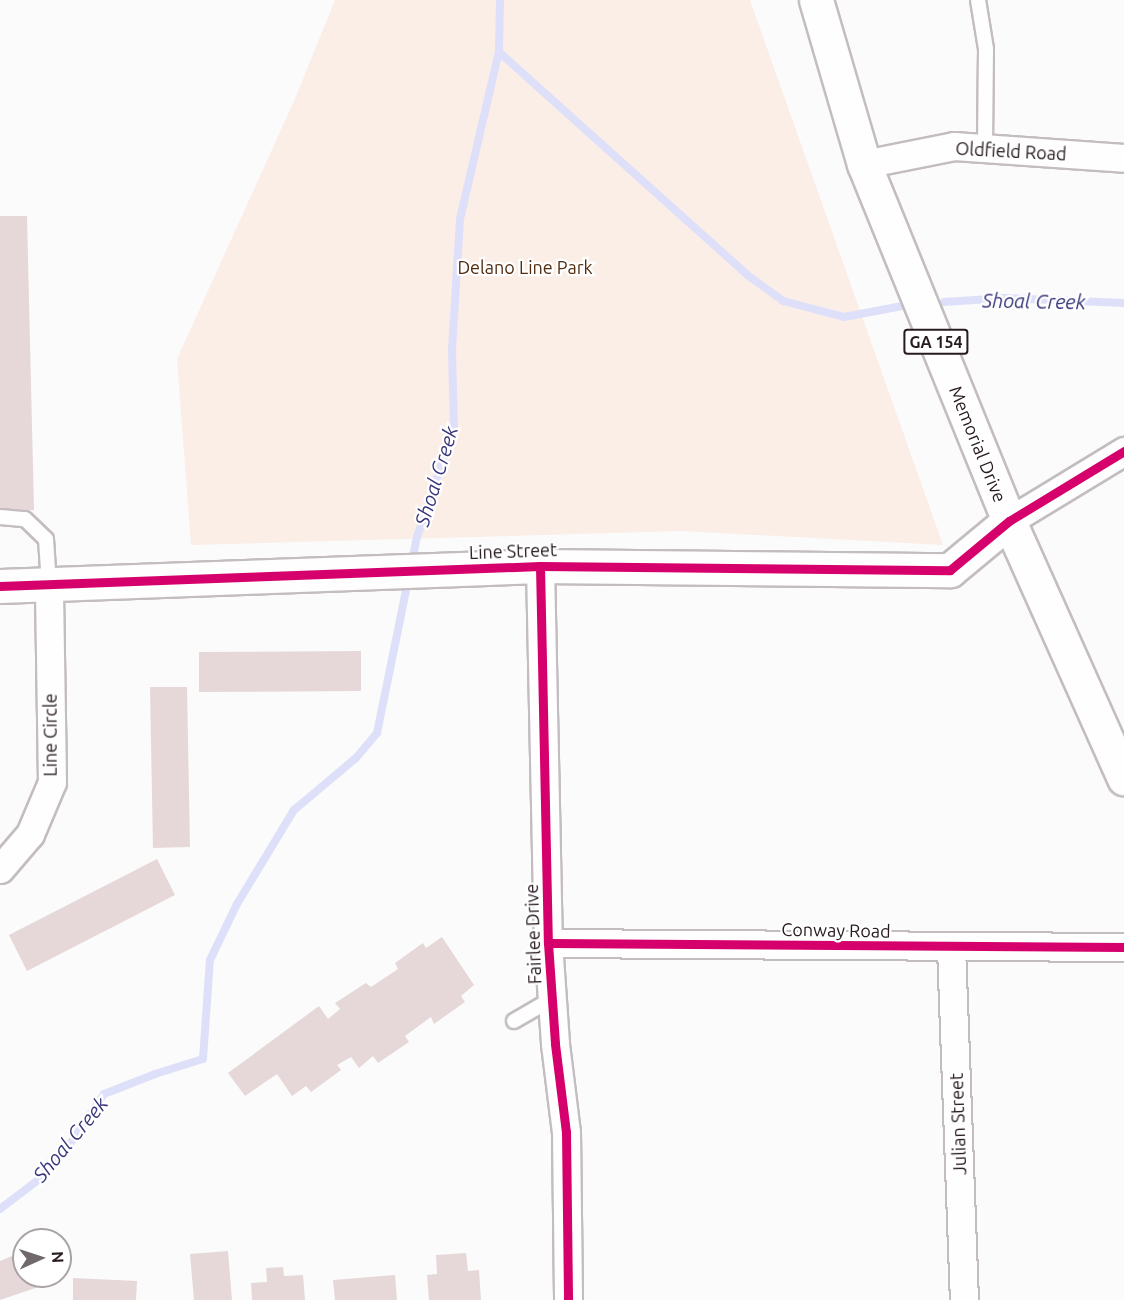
<!DOCTYPE html>
<html>
<head>
<meta charset="utf-8">
<style>
	body { margin:0 }
	#map { position:relative; width:1124px; height:1300px; overflow:hidden; background:#fbfbfb; font-family:Ubuntu,sans-serif }
	div>[style] { position:absolute }
	.green>* { inset:0; background:#faeee7 }
	.stream>* { height:8px; margin:-4px; padding:0 4px; transform-origin:4px; border-radius:4px; background:#dee0fa }
	.building>* { inset:0; background:#e6d8d8 }
	.roads { filter:drop-shadow(2px 0 #c4bdc0) drop-shadow(-2px 0 #c4bdc0) drop-shadow(0 2px #c4bdc0) drop-shadow(0 -2px #c4bdc0) }
	.lane>* { height:14px; margin:-7px; padding:0 7px; transform-origin:7px; border-radius:7px; background:#fefefe }
	.street>* { height:27px; margin:-13.5px; padding:0 13.5px; transform-origin:13.5px; border-radius:13.5px; background:#fefefe }
	.secondary>* { height:33px; margin:-16.5px; padding:0 16.5px; transform-origin:16.5px; border-radius:16.5px; background:#fefefe }
	.primary>* { height:33px; margin:-16.5px; padding:0 16.5px; transform-origin:16.5px; border-radius:16.5px; background:#fefefe }
	.cycleway>* { height:9px; margin:-4.5px; padding:0 4.5px; transform-origin:4.5px; border-radius:4.5px; background:#d6006c }
	span { translate:-50% -50%; white-space:nowrap; text-align:center; line-height:1.15; -webkit-text-stroke:4.5px #fff; paint-order:stroke }
	.shield-label span { padding:2px 4px; background:#fff; border:2px solid; border-radius:4px; -webkit-text-stroke-width:0 }
	.shield-label { font-size:16px; color:#271a21; font-weight:700 }
	.street-label { font-size:18px; color:#271a21 }
	.park-label { font-size:18px; color:#522d10 }
	.water-label { font-size:20px; color:#37367a; font-style:italic }
	.north { position:absolute; left:12px; top:1228px; width:60px; height:60px; box-sizing:border-box; background:#fff; border:2px solid #a9a3a6; border-radius:50%; rotate:87deg; font-size:16px; font-weight:700; line-height:24px; text-align:center; color:#271a21 }
	.north::after { content:''; display:block; margin:auto; width:21px; height:27px; background:#71696d; clip-path:polygon(50% 0,100% 100%,50% 72%,0 100%) }
</style>
</head>
<body>
<div id="map">
	<div class="green">
		<div style="clip-path:polygon(335px 0,750px 0,943px 545px,681px 531px,191px 545px,177px 359px,294px 101px)"></div>
	</div>
	<div class="stream">
		<div style="left:499px;top:52px;width:332px;rotate:41.9deg"></div>
		<div style="left:746px;top:274px;width:46px;rotate:36.1deg"></div>
		<div style="left:783px;top:301px;width:63px;rotate:14.7deg"></div>
		<div style="left:844px;top:317px;width:70px;rotate:-10.7deg"></div>
		<div style="left:944px;top:302px;width:61px;rotate:-3.8deg"></div>
		<div style="left:1005px;top:298px;width:119px;rotate:2.4deg"></div>
		<div style="left:412px;top:562px;width:25px;rotate:-79deg"></div>
		<div style="left:417px;top:537px;width:116px;rotate:-71.4deg"></div>
		<div style="left:454px;top:427px;width:77px;rotate:-91.5deg"></div>
		<div style="left:452px;top:350px;width:131px;rotate:-86.5deg"></div>
		<div style="left:460px;top:219px;width:171px;rotate:-76.9deg"></div>
		<div style="left:499px;top:52px;width:52px;rotate:-88.9deg"></div>
		<div style="left:0;top:1209px;width:53px;rotate:-37.3deg"></div>
		<div style="left:42px;top:1177px;width:43px;rotate:-49.7deg"></div>
		<div style="left:70px;top:1144px;width:60px;rotate:-55.8deg"></div>
		<div style="left:104px;top:1094px;width:55px;rotate:-21.4deg"></div>
		<div style="left:155px;top:1074px;width:50px;rotate:-17.4deg"></div>
		<div style="left:203px;top:1059px;width:99px;rotate:-86deg"></div>
		<div style="left:210px;top:960px;width:62px;rotate:-64.3deg"></div>
		<div style="left:237px;top:904px;width:110px;rotate:-58.8deg"></div>
		<div style="left:294px;top:810px;width:81px;rotate:-40deg"></div>
		<div style="left:356px;top:758px;width:33px;rotate:-50deg"></div>
		<div style="left:377px;top:733px;width:156px;rotate:-78.5deg"></div>
	</div>
	<div class="building">
		<div style="clip-path:polygon(0 216px,27px 216px,34px 510px,0 511px)"></div>
		<div style="clip-path:polygon(361px 651px,361px 691px,199px 692px,199px 652px)"></div>
		<div style="clip-path:polygon(150px 687px,187px 687px,190px 847px,153px 848px)"></div>
		<div style="clip-path:polygon(157px 859px,175px 895px,27px 971px,9px 935px)"></div>
		<div style="clip-path:polygon(442px 937px,474px 985px,461px 996px,465px 1002px,434px 1024px,431px 1017px,405px 1036px,409px 1042px,378px 1063px,373px 1056px,359px 1068px,351px 1057px,337px 1065px,341px 1070px,311px 1092px,306px 1086px,292px 1096px,277px 1074px,245px 1096px,228px 1073px,319px 1006px,328px 1019px,340px 1009px,335px 1003px,366px 983px,371px 987px,398px 969px,395px 963px,423px 943px,426px 948px)"></div>
		<div style="clip-path:polygon(24px 1251px,24px 1276px,50px 1276px,53px 1282px,0 1300px,0 1261px)"></div>
		<div style="clip-path:polygon(228px 1251px,232px 1300px,194px 1300px,190px 1254px)"></div>
		<div style="clip-path:polygon(466px 1253px,468px 1271px,479px 1270px,481px 1300px,429px 1300px,427px 1275px,437px 1274px,436px 1255px)"></div>
		<div style="clip-path:polygon(283px 1267px,284px 1276px,303px 1275px,305px 1300px,252px 1300px,251px 1283px,267px 1282px,266px 1268px)"></div>
		<div style="clip-path:polygon(395px 1275px,397px 1300px,335px 1300px,333px 1280px)"></div>
		<div style="clip-path:polygon(73px 1278px,137px 1281px,136px 1300px,73px 1300px)"></div>
	</div>
	<div class="roads">
		<div class="lane">
			<div style="left:978px;top:0;width:50px;rotate:80.7deg"></div>
			<div style="left:986px;top:49px;width:99px;rotate:90.6deg"></div>
			<div style="left:0;top:517px;width:25px;rotate:5deg"></div>
			<div style="left:25px;top:519px;width:29px;rotate:44deg"></div>
			<div style="left:46px;top:539px;width:46px;rotate:86.3deg"></div>
			<div style="left:514px;top:1021px;width:44px;rotate:-30.1deg"></div>
		</div>
		<div class="street">
			<div style="left:864px;top:164px;width:92px;rotate:-11.3deg"></div>
			<div style="left:954px;top:146px;width:170px;rotate:4deg"></div>
			<div style="left:1009px;top:521px;width:135px;rotate:-31.3deg"></div>
			<div style="left:540px;top:566px;width:377px;rotate:88.8deg"></div>
			<div style="left:548px;top:943px;width:101px;rotate:86deg"></div>
			<div style="left:555px;top:1044px;width:89px;rotate:82.9deg"></div>
			<div style="left:566px;top:1132px;width:168px;rotate:89.3deg"></div>
			<div style="left:0;top:869px;width:46px;rotate:-49.4deg"></div>
			<div style="left:30px;top:834px;width:56px;rotate:-67.1deg"></div>
			<div style="left:52px;top:782px;width:197px;rotate:-90.9deg"></div>
			<div style="left:548px;top:943px;width:576px;rotate:0.4deg"></div>
			<div style="left:951px;top:947px;width:353px;rotate:87.9deg"></div>
		</div>
		<div class="secondary">
			<div style="left:0;top:586px;width:540px;rotate:-2.12deg"></div>
			<div style="left:540px;top:566px;width:410px;rotate:0.6deg"></div>
			<div style="left:950px;top:570px;width:77px;rotate:-39.7deg"></div>
		</div>
		<div class="primary">
			<div style="left:816px;top:0;width:171px;rotate:73.7deg"></div>
			<div style="left:864px;top:164px;width:385px;rotate:67.9deg"></div>
			<div style="left:1009px;top:521px;width:282px;rotate:65.9deg"></div>
		</div>
	</div>
	<div class="cycleway">
		<div style="left:540px;top:566px;width:377px;rotate:88.8deg"></div>
		<div style="left:548px;top:943px;width:101px;rotate:86deg"></div>
		<div style="left:555px;top:1044px;width:89px;rotate:82.9deg"></div>
		<div style="left:566px;top:1132px;width:168px;rotate:89.3deg"></div>
		<div style="left:0;top:586px;width:540px;rotate:-2.12deg"></div>
		<div style="left:540px;top:566px;width:410px;rotate:0.6deg"></div>
		<div style="left:950px;top:570px;width:77px;rotate:-39.7deg"></div>
		<div style="left:1009px;top:521px;width:135px;rotate:-31.3deg"></div>
		<div style="left:548px;top:943px;width:576px;rotate:0.4deg"></div>
	</div>
	<div class="shield-label">
		<span style="left:936px;top:342px">GA 154</span>
	</div>
	<div class="street-label">
		<span style="left:1011px;top:151px;rotate:3deg">Oldfield Road</span>
		<span style="left:978px;top:444px;rotate:68deg">Memorial Drive</span>
		<span style="left:513px;top:551px;rotate:-2deg">Line Street</span>
		<span style="left:50px;top:735px;rotate:-90deg">Line Circle</span>
		<span style="left:836px;top:930px;rotate:1deg">Conway Road</span>
		<span style="left:533px;top:934px;rotate:-92deg">Fairlee Drive</span>
		<span style="left:958px;top:1124px;rotate:-92deg">Julian Street</span>
	</div>
	<div class="park-label">
		<span style="left:525px;top:267px">Delano Line Park</span>
	</div>
	<div class="water-label">
		<span style="left:1034px;top:301px;rotate:1deg">Shoal Creek</span>
		<span style="left:436px;top:476px;rotate:-73deg">Shoal Creek</span>
		<span style="left:70px;top:1139px;rotate:-50deg">Shoal Creek</span>
	</div>
	<div class="north">N</div>
</div>
</body>
</html>
